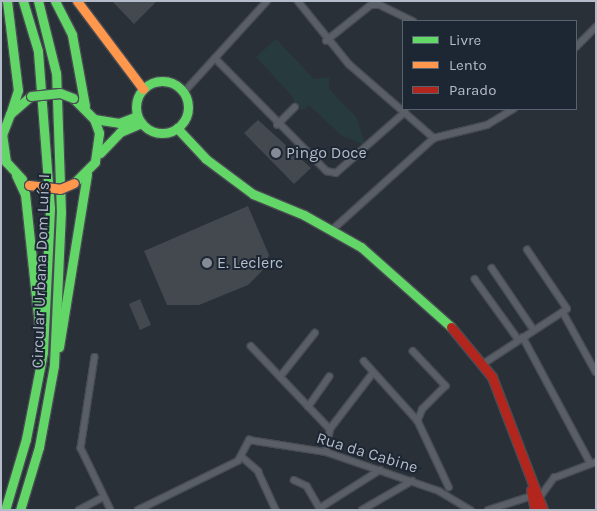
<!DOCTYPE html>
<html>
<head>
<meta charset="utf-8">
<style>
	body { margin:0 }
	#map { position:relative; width:597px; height:511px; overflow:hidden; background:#2a3038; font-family:Karla,sans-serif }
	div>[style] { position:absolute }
	.green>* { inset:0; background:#273a3e }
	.building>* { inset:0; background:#444950 }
	.roads { filter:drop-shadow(1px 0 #484c53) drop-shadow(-1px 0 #484c53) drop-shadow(0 1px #484c53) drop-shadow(0 -1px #484c53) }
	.street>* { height:5.5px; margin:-2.75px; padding:0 2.75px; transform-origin:2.75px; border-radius:2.75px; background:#5a5e66 }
	.fast>* { height:9px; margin:-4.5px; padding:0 4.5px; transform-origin:4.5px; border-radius:4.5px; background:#63d668 }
	.fast>.ring { margin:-4.5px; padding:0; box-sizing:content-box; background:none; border:9px solid #63d668; border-radius:50% }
	.slow>* { height:9px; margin:-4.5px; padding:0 4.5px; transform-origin:4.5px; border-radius:4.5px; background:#ff974d }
	.jam>* { height:9px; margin:-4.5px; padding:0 4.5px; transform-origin:4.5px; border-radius:4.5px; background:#b3261e }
	.bridges { filter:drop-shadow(1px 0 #484c55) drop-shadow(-1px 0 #484c55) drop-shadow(0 1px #484c55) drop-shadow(0 -1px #484c55) }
	.fast-bridge>* { height:9px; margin:-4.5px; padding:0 4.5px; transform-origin:4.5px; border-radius:4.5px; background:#63d668 }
	.slow-bridge>* { height:9px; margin:-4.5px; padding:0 4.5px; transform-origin:4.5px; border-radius:4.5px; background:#ff974d }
	.dots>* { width:14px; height:14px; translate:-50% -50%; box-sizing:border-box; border:2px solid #1d2633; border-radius:50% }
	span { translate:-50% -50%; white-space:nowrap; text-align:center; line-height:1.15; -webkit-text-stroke:4px #1d2633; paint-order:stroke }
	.poi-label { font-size:16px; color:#b4bcc9 }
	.left { translate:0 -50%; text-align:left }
	.street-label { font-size:16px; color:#b4bcc9 }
	.frame { position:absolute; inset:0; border:2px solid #b4bcc9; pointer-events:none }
	.legend { position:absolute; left:402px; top:20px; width:175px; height:90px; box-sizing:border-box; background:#1d2633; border:1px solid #59626f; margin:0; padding:6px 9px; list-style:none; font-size:15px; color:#b4bcc9 }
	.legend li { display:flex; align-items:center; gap:10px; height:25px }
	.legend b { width:25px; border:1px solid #59626f }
</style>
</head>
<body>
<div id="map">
	<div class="green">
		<div style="clip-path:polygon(276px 39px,314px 79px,329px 77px,329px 89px,356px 117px,366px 146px,341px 135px,309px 105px,303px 110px,295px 107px,293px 97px,256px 57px)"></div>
	</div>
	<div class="building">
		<div style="clip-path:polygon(112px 1px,157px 1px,134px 24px)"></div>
		<div style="clip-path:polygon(258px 120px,311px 168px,294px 184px,244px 133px)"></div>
		<div style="clip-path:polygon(248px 206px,269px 255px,262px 271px,248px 285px,199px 305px,167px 305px,144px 251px)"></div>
		<div style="clip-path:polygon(140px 299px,151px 325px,140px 330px,129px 304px)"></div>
	</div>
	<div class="roads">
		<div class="street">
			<div style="left:298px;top:1px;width:81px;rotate:51deg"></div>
			<div style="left:349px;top:64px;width:113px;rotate:41deg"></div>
			<div style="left:326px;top:41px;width:58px;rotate:-38.7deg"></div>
			<div style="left:371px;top:5px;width:9px"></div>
			<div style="left:380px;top:5px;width:37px;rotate:26deg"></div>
			<div style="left:576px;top:47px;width:28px;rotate:-45deg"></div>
			<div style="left:215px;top:58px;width:159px;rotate:45.3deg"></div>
			<div style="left:327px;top:171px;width:9px;rotate:13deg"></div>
			<div style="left:336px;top:173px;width:92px;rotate:-41.5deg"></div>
			<div style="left:184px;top:92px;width:123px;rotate:-47.6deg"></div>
			<div style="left:277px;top:125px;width:25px;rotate:-45deg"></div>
			<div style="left:331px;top:231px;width:139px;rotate:-42.1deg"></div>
			<div style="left:434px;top:138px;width:55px;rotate:-13.8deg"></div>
			<div style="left:487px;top:125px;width:31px;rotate:-31deg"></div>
			<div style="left:492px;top:268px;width:75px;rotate:55.9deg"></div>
			<div style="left:475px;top:279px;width:75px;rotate:54.2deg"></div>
			<div style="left:563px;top:312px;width:68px;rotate:61.2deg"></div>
			<div style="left:523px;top:337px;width:144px;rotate:61.8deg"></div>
			<div style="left:251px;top:346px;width:115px;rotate:46.4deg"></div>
			<div style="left:413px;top:351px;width:48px;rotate:46.7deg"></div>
			<div style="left:446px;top:386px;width:33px;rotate:135deg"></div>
			<div style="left:423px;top:409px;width:13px;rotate:113deg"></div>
			<div style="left:95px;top:357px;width:92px;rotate:98.7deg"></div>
			<div style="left:81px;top:448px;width:69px;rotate:64.2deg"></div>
			<div style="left:364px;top:361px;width:81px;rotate:48deg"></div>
			<div style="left:418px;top:421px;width:73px;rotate:64.8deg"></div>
			<div style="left:483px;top:364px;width:100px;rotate:-33.2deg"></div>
			<div style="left:567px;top:309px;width:71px;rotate:-124.1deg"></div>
			<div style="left:280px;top:377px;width:56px;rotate:-51.5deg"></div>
			<div style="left:308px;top:407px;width:37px;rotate:-55deg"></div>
			<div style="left:326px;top:452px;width:23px;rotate:-80deg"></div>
			<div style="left:330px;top:429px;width:71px;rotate:-52.5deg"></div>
			<div style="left:241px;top:456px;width:23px;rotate:41deg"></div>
			<div style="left:258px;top:471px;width:43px;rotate:65.2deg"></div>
			<div style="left:294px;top:480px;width:14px;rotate:25deg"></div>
			<div style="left:307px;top:486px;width:28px;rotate:60deg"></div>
			<div style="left:540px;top:497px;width:24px;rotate:-54deg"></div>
			<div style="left:554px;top:478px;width:45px;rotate:-20.9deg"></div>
			<div style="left:320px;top:508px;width:71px;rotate:-32.3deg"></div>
			<div style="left:79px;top:510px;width:27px;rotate:-28deg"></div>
			<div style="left:138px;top:510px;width:111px;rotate:-26.1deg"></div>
			<div style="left:238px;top:461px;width:24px;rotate:-62deg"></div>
			<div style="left:249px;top:440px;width:78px;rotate:8.9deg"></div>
			<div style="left:326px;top:452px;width:120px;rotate:19deg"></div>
			<div style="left:439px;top:491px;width:37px;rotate:31deg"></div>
			<div style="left:362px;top:510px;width:58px;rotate:-30.1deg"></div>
			<div style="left:488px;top:510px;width:46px;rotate:-17.7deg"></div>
		</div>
		<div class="fast">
			<div style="left:7px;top:1px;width:90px;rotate:83deg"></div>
			<div style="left:18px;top:90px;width:25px;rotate:108deg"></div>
			<div style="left:55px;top:1px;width:38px;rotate:63deg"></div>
			<div style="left:72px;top:35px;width:72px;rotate:79.6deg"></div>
			<div class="ring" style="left:136px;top:81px;width:43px;height:43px"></div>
			<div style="left:73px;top:98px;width:30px;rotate:45deg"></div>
			<div style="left:94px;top:119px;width:15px;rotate:70deg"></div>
			<div style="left:99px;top:133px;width:29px;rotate:98deg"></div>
			<div style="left:95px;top:162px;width:30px;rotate:135deg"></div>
			<div style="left:94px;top:119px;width:25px;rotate:9deg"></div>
			<div style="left:119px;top:123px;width:19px;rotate:-21deg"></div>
			<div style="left:177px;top:128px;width:42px;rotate:46.9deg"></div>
			<div style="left:206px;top:159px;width:59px;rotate:36.7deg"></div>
			<div style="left:253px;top:194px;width:55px;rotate:22.4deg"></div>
			<div style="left:304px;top:215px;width:65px;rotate:29.3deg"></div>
			<div style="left:361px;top:247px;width:120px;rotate:41.6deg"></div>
			<div style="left:100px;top:153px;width:29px;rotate:-46deg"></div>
			<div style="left:120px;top:132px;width:23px;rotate:-23deg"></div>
			<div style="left:16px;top:175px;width:21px;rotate:65deg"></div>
			<div style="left:25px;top:194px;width:131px;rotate:83.9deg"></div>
			<div style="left:22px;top:179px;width:23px;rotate:-133deg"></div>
			<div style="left:6px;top:162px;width:27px;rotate:-98deg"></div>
			<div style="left:2px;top:135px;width:22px;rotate:-69deg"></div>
			<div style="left:10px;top:114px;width:28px;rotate:-41deg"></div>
			<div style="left:59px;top:347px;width:175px;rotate:-80.8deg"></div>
			<div style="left:5px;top:510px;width:74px;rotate:-73.5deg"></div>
			<div style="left:26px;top:439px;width:89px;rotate:-78.9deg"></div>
			<div style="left:43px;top:352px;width:144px;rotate:-87.2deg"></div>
			<div style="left:50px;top:208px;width:157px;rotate:-94.4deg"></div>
			<div style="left:38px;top:51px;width:52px;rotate:-106.7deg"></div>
			<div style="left:20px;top:510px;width:66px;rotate:-73.2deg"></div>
			<div style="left:39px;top:447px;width:83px;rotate:-79.6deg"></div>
			<div style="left:54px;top:365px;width:152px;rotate:-87.4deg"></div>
			<div style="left:61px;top:213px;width:140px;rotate:-92deg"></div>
			<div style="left:56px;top:73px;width:74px;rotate:-104deg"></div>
		</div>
		<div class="slow">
			<div style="left:77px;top:1px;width:110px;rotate:53.1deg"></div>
		</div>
		<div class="jam">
			<div style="left:451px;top:327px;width:65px;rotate:50.6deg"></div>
			<div style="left:492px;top:377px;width:142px;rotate:69deg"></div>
			<div style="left:531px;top:490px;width:20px;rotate:79deg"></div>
		</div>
	</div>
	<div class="bridges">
		<div class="fast-bridge">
			<div style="left:31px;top:96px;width:29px;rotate:-6deg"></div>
			<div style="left:60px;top:93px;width:14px;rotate:21deg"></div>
		</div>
		<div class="slow-bridge">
			<div style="left:29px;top:185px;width:31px;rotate:7deg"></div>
			<div style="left:60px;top:189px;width:15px;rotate:-23deg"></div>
		</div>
	</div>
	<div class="dots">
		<div style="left:276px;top:153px;background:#848b96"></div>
		<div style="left:207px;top:263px;background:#848b96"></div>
	</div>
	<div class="poi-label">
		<span class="left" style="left:286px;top:153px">Pingo Doce</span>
		<span class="left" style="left:217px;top:263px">E. Leclerc</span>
	</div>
	<div class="street-label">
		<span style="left:41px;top:271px;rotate:-88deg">Circular Urbana Dom Luís I</span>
		<span style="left:367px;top:453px;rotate:17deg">Rua da Cabine</span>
	</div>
	<div class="frame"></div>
	<ul class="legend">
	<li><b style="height:6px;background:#63d668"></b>Livre</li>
	<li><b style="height:6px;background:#ff974d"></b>Lento</li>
	<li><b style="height:6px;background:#b3261e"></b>Parado</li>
	</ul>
</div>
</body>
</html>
